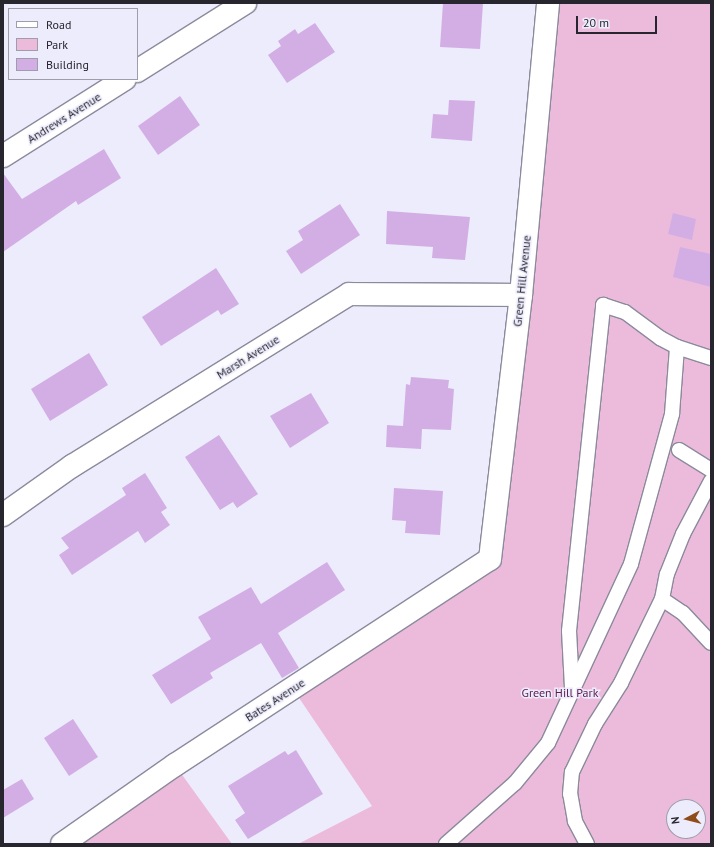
<!DOCTYPE html>
<html>
<head>
<meta charset="utf-8">
<style>
	body { margin:0 }
	#map { position:relative; width:714px; height:847px; overflow:hidden; background:#edecfc; font-family:"PT Sans",sans-serif }
	div>[style] { position:absolute }
	.green>* { inset:0; background:#ecbbdb }
	.building>* { inset:0; background:#d3aee4 }
	.roads { filter:drop-shadow(1px 0 #8b8a9c) drop-shadow(-1px 0 #8b8a9c) drop-shadow(0 1px #8b8a9c) drop-shadow(0 -1px #8b8a9c) }
	.lane>* { height:14px; margin:-7px; padding:0 7px; transform-origin:7px; border-radius:7px; background:#fff }
	.street>* { height:22px; margin:-11px; padding:0 11px; transform-origin:11px; border-radius:11px; background:#fff }
	span { translate:-50% -50%; white-space:nowrap; text-align:center; line-height:1.15; -webkit-text-stroke:3px #edecfc; paint-order:stroke }
	.street-label { font-size:12px; color:#27262e }
	.park-label { font-size:12px; color:#5d1a4c }
	.frame { position:absolute; inset:0; border:4px solid #27262e; pointer-events:none }
	.legend { position:absolute; left:8px; top:8px; width:130px; height:72px; box-sizing:border-box; background:#edecfc; border:1px solid #9e9daa; margin:0; padding:5px 7px; list-style:none; font-size:12px; color:#27262e }
	.legend li { display:flex; align-items:center; gap:8px; height:20px }
	.legend b { width:20px; border:1px solid #9e9daa }
	.north { position:absolute; left:666px; top:799px; width:40px; height:40px; box-sizing:border-box; background:#edecfc; border:1px solid #9e9daa; border-radius:50%; rotate:263deg; font-size:11px; font-weight:700; line-height:16px; text-align:center; color:#27262e }
	.north::after { content:''; display:block; margin:auto; width:14px; height:18px; background:#8e4c1b; clip-path:polygon(50% 0,100% 100%,50% 72%,0 100%) }
	.scale { position:absolute; left:576px; top:16px; width:81px; height:18px; box-sizing:border-box; border:2px solid #27262e; border-top:0; padding-left:5px; font-size:12px; line-height:14px; white-space:nowrap; color:#27262e; -webkit-text-stroke:3px #edecfc; paint-order:stroke }
</style>
</head>
<body>
<div id="map">
	<div class="green">
		<div style="clip-path:polygon(evenodd,548px 3px,711px 3px,711px 844px,298px 844px,372px 806px,293px 689px,490px 559px,548px 3px,674px 807px,698px 807px,698px 831px,674px 831px,674px 807px)"></div>
		<div style="clip-path:polygon(175px 765px,232px 844px,62px 844px)"></div>
	</div>
	<div class="building">
		<div style="clip-path:polygon(443px 3px,483px 3px,480px 49px,440px 47px)"></div>
		<div style="clip-path:polygon(315px 23px,335px 52px,287px 83px,268px 55px,281px 46px,278px 41px,295px 29px,298px 34px)"></div>
		<div style="clip-path:polygon(180px 96px,200px 125px,158px 155px,138px 126px)"></div>
		<div style="clip-path:polygon(449px 100px,475px 101px,472px 141px,431px 138px,433px 114px,448px 115px)"></div>
		<div style="clip-path:polygon(104px 149px,121px 178px,78px 205px,76px 201px,3px 252px,3px 173px,22px 199px)"></div>
		<div style="clip-path:polygon(340px 204px,360px 235px,301px 274px,286px 251px,303px 240px,298px 231px)"></div>
		<div style="clip-path:polygon(387px 211px,470px 217px,465px 260px,432px 258px,433px 247px,386px 244px)"></div>
		<div style="clip-path:polygon(673px 213px,696px 219px,692px 240px,668px 234px)"></div>
		<div style="clip-path:polygon(680px 247px,711px 254px,711px 287px,673px 277px)"></div>
		<div style="clip-path:polygon(216px 268px,239px 304px,221px 315px,218px 310px,161px 346px,142px 317px)"></div>
		<div style="clip-path:polygon(89px 353px,108px 385px,50px 421px,31px 389px)"></div>
		<div style="clip-path:polygon(411px 377px,449px 380px,448px 388px,454px 389px,451px 430px,422px 429px,421px 449px,386px 447px,387px 425px,403px 426px,406px 384px,410px 385px)"></div>
		<div style="clip-path:polygon(311px 393px,329px 423px,290px 448px,270px 416px)"></div>
		<div style="clip-path:polygon(219px 435px,258px 494px,237px 508px,233px 502px,220px 510px,185px 457px)"></div>
		<div style="clip-path:polygon(145px 473px,167px 508px,161px 512px,170px 525px,145px 543px,138px 531px,72px 575px,59px 555px,69px 548px,61px 538px,126px 495px,122px 488px)"></div>
		<div style="clip-path:polygon(394px 488px,443px 491px,440px 535px,405px 533px,406px 521px,392px 520px)"></div>
		<div style="clip-path:polygon(327px 562px,345px 590px,278px 633px,299px 668px,282px 678px,261px 643px,210px 673px,213px 678px,171px 704px,152px 675px,211px 639px,198px 617px,251px 587px,261px 604px)"></div>
		<div style="clip-path:polygon(73px 719px,98px 757px,69px 776px,44px 738px)"></div>
		<div style="clip-path:polygon(296px 750px,323px 794px,248px 839px,235px 820px,245px 813px,228px 786px,285px 751px,288px 755px)"></div>
		<div style="clip-path:polygon(22px 779px,34px 799px,3px 818px,3px 790px)"></div>
	</div>
	<div class="roads">
		<div class="lane">
			<div style="left:679px;top:450px;width:38px;rotate:32deg"></div>
			<div style="left:662px;top:599px;width:25px;rotate:-79deg"></div>
			<div style="left:667px;top:574px;width:43px;rotate:-68.2deg"></div>
			<div style="left:683px;top:534px;width:60px;rotate:-62.2deg"></div>
			<div style="left:572px;top:688px;width:57px;rotate:-93deg"></div>
			<div style="left:569px;top:631px;width:328px;rotate:-84deg"></div>
			<div style="left:603px;top:305px;width:23px;rotate:18deg"></div>
			<div style="left:625px;top:312px;width:44px;rotate:36.6deg"></div>
			<div style="left:660px;top:338px;width:19px;rotate:28deg"></div>
			<div style="left:677px;top:347px;width:36px;rotate:18deg"></div>
			<div style="left:446px;top:844px;width:92px;rotate:-41.5deg"></div>
			<div style="left:515px;top:783px;width:52px;rotate:-50.5deg"></div>
			<div style="left:548px;top:743px;width:197px;rotate:-65.1deg"></div>
			<div style="left:631px;top:564px;width:156px;rotate:-74.7deg"></div>
			<div style="left:672px;top:414px;width:67px;rotate:-85.7deg"></div>
			<div style="left:587px;top:844px;width:26px;rotate:-118deg"></div>
			<div style="left:575px;top:821px;width:27px;rotate:-100deg"></div>
			<div style="left:570px;top:794px;width:22px;rotate:-85deg"></div>
			<div style="left:572px;top:772px;width:53px;rotate:-64.4deg"></div>
			<div style="left:595px;top:724px;width:49px;rotate:-57.6deg"></div>
			<div style="left:621px;top:683px;width:93px;rotate:-64deg"></div>
			<div style="left:662px;top:599px;width:25px;rotate:34deg"></div>
			<div style="left:683px;top:613px;width:41px;rotate:47deg"></div>
		</div>
		<div class="street">
			<div style="left:137px;top:71px;width:128px;rotate:-32.2deg"></div>
			<div style="left:3px;top:156px;width:144px;rotate:-32.3deg"></div>
			<div style="left:3px;top:515px;width:85px;rotate:-35.4deg"></div>
			<div style="left:72px;top:466px;width:326px;rotate:-31.8deg"></div>
			<div style="left:349px;top:294px;width:172px;rotate:0.3deg"></div>
			<div style="left:62px;top:844px;width:138px;rotate:-35deg"></div>
			<div style="left:175px;top:765px;width:376px;rotate:-33.2deg"></div>
			<div style="left:490px;top:559px;width:266px;rotate:-83.3deg"></div>
			<div style="left:521px;top:295px;width:293px;rotate:-84.7deg"></div>
		</div>
	</div>
	<div class="street-label">
		<span style="left:64px;top:118px;rotate:-32deg">Andrews Avenue</span>
		<span style="left:522px;top:281px;rotate:-84deg">Green Hill Avenue</span>
		<span style="left:248px;top:357px;rotate:-32deg">Marsh Avenue</span>
		<span style="left:275px;top:700px;rotate:-33deg">Bates Avenue</span>
	</div>
	<div class="park-label">
		<span style="left:560px;top:693px">Green Hill Park</span>
	</div>
	<div class="frame"></div>
	<ul class="legend">
	<li><b style="height:5px;background:#fff"></b>Road</li>
	<li><b style="height:11px;background:#ecbbdb"></b>Park</li>
	<li><b style="height:11px;background:#d3aee4"></b>Building</li>
	</ul>
	<div class="north">N</div>
	<div class="scale">20 m</div>
</div>
</body>
</html>
